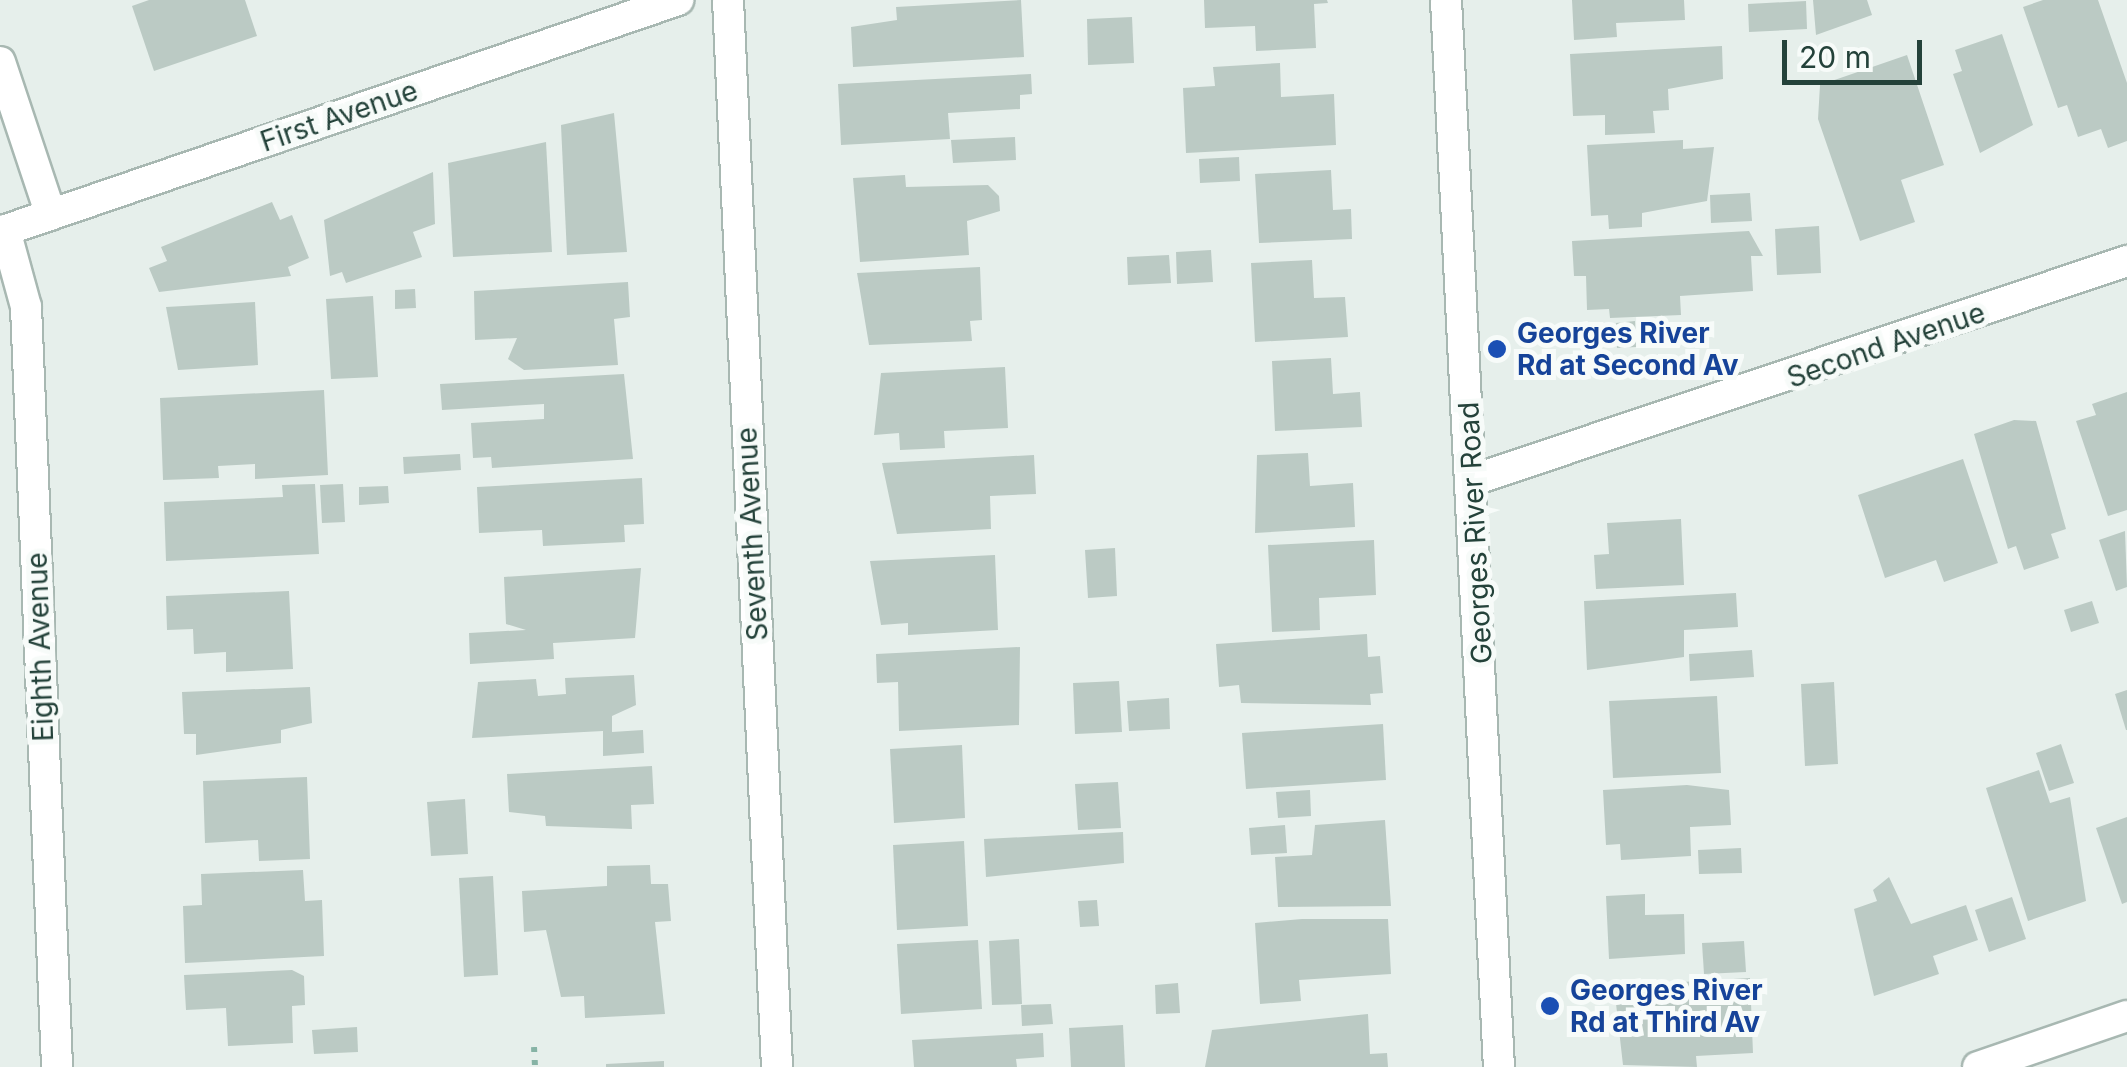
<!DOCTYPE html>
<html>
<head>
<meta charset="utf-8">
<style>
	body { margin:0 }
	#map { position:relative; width:2127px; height:1067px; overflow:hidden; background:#e6efeb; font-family:Inter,sans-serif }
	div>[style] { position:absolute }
	.building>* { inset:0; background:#bbcac4 }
	.path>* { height:6px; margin-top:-3px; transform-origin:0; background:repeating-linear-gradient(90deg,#86b3a5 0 5px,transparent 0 13px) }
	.roads { filter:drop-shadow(2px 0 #a8b8b2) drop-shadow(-2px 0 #a8b8b2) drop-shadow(0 2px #a8b8b2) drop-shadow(0 -2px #a8b8b2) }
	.minor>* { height:30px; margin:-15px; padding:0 15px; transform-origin:15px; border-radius:15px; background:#fff }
	.dots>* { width:28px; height:28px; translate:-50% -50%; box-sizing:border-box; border:5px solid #f7fbf9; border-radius:50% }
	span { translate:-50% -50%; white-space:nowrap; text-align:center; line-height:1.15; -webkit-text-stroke:10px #f7fbf9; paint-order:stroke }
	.street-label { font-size:28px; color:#24423a }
	.transit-label { font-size:28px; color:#164399; font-weight:700 }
	.left { translate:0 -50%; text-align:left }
	.scale { position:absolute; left:1782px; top:40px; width:140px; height:45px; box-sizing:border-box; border:5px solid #24423a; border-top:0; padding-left:12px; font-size:30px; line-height:35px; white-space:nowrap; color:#24423a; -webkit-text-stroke:8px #f7fbf9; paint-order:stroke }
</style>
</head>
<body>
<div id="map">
	<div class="building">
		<div style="clip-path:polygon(149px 0,245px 0,257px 36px,154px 71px,132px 6px)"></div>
		<div style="clip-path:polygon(1021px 0,1024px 57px,853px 67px,851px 27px,897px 20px,896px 7px)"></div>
		<div style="clip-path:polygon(1204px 0,1327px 0,1328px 3px,1314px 4px,1316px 48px,1256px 51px,1255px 26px,1205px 28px)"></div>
		<div style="clip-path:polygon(1572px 0,1684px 0,1685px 20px,1616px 23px,1617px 37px,1574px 40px)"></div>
		<div style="clip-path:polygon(1813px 0,1867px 0,1872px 15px,1816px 35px)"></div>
		<div style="clip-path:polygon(2043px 0,2098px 0,2127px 83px,2127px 141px,2108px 148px,2101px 129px,2078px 137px,2067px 105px,2058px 108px,2023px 7px)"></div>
		<div style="clip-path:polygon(1806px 1px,1807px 29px,1749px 32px,1748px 4px)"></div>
		<div style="clip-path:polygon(1132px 17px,1134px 63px,1088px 65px,1087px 19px)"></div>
		<div style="clip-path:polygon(2002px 34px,2033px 125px,1980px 153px,1953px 74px,1962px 71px,1955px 50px)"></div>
		<div style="clip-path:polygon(1722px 46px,1723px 79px,1668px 89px,1669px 110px,1653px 111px,1655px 133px,1605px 135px,1605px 115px,1573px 116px,1570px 54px)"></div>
		<div style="clip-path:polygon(1907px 55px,1944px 165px,1901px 180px,1915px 222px,1860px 241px,1818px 119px,1820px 85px)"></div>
		<div style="clip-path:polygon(1280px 63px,1281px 97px,1334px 94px,1336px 145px,1186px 153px,1183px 88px,1215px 86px,1213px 67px)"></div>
		<div style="clip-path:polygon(1031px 74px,1032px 94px,1020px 95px,1020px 109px,948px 113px,950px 139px,841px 145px,838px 84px)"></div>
		<div style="clip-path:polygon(614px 113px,627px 252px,567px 255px,561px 125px)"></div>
		<div style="clip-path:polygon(1015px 137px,1016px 160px,953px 163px,951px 140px)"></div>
		<div style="clip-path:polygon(1683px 140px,1683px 149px,1714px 147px,1707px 201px,1642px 213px,1642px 227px,1609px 229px,1608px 215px,1591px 216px,1587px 145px)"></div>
		<div style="clip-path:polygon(546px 142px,552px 252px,453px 257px,448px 163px)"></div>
		<div style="clip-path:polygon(1239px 157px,1240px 181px,1200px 183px,1199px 159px)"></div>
		<div style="clip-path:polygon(1331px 170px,1333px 210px,1351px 209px,1352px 239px,1259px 243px,1255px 174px)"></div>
		<div style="clip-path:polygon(433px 172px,435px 224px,413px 232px,422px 257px,346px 283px,342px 272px,330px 276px,324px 220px)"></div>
		<div style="clip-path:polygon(905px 175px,906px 187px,988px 185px,999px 196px,1000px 211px,967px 221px,969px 255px,860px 262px,853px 178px)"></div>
		<div style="clip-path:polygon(1750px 193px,1752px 221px,1711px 223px,1710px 195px)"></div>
		<div style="clip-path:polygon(272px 202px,280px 220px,292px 215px,309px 258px,288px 267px,291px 276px,159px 292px,149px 268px,167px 261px,161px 247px)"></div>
		<div style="clip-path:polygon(1819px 226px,1821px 273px,1777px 275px,1775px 229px)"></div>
		<div style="clip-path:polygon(1749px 231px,1763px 256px,1751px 256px,1753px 291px,1680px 296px,1681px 315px,1610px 318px,1609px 309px,1587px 310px,1586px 276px,1574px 276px,1572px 241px)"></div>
		<div style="clip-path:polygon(1211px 250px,1213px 282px,1177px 284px,1176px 252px)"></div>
		<div style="clip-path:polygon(1169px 255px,1171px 283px,1128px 285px,1127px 257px)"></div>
		<div style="clip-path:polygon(1312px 260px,1314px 298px,1345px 297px,1348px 337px,1255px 342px,1251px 263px)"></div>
		<div style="clip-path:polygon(980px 267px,982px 320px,970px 321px,972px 341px,869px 345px,857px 273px)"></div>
		<div style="clip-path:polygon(628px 282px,630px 317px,614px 319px,618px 365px,524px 370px,508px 359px,517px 338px,475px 340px,474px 291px)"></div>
		<div style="clip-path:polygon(415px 289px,416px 308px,395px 309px,395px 290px)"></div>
		<div style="clip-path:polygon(373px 296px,378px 377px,331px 379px,326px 299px)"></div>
		<div style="clip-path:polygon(255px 302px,258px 365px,178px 370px,166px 307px)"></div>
		<div style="clip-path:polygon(1635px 321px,1636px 347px,1617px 348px,1616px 323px)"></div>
		<div style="clip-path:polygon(1331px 358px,1333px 394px,1360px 392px,1362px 427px,1275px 431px,1272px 361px)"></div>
		<div style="clip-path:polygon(1005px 367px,1008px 428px,944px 431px,945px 448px,900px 450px,899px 433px,874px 435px,881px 373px)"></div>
		<div style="clip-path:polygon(624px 374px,633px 459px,492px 468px,491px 457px,473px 458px,471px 423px,544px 419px,544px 404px,442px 410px,440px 384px)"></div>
		<div style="clip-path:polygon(324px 390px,328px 475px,255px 479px,255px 464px,218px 466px,219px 478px,163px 480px,160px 398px)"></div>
		<div style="clip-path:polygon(2127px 392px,2127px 510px,2108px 516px,2076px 421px,2096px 415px,2092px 404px)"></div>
		<div style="clip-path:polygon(2014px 420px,2036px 421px,2066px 529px,2051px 534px,2059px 558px,2024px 570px,2016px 546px,2008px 549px,1974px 434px)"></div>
		<div style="clip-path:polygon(1308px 453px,1310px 486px,1353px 483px,1355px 527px,1255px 533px,1257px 455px)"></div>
		<div style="clip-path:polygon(460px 454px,461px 470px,404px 474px,403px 457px)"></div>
		<div style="clip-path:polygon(1034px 455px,1036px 494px,990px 496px,991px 529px,897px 534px,882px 463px)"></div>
		<div style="clip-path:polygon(1963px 459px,1998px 563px,1944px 582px,1936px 560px,1885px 578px,1858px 495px)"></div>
		<div style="clip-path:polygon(642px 478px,644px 524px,624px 525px,625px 542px,543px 546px,542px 530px,479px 533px,477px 487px)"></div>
		<div style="clip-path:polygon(315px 484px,319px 554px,166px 561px,164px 502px,283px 497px,282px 485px)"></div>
		<div style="clip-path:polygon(343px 484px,345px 522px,322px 523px,320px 485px)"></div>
		<div style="clip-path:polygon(388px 486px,389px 503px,359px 505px,359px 487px)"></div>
		<div style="clip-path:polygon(1681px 519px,1684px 585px,1596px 589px,1594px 555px,1609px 554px,1607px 523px)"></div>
		<div style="clip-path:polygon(2125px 531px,2127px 587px,2116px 591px,2099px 540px)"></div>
		<div style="clip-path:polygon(1374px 540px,1376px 595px,1319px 598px,1320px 630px,1272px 632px,1268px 545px)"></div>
		<div style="clip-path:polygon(1115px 548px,1117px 596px,1088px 598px,1085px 550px)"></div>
		<div style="clip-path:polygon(995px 555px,998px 630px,908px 635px,908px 623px,881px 625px,870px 561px)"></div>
		<div style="clip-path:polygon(641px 568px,635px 638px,553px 643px,554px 659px,470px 664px,469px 633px,526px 630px,506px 624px,504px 577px)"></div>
		<div style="clip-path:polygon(289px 591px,293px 669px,226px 672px,226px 652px,194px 654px,193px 629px,167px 630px,166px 596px)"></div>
		<div style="clip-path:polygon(1736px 593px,1738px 627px,1684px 630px,1684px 657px,1587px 670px,1584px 601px)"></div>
		<div style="clip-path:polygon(2092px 601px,2099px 623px,2071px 632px,2064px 610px)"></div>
		<div style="clip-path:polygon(1367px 634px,1368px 657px,1380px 656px,1383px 693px,1370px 694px,1371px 705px,1241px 703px,1239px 685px,1219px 687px,1216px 644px)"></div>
		<div style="clip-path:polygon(1020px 647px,1019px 725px,899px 731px,898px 682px,877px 683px,876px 654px)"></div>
		<div style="clip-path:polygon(1752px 650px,1754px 677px,1690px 681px,1689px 654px)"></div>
		<div style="clip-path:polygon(634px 675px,636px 705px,612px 716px,612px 732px,643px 730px,644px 753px,603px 756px,603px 731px,472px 738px,478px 682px,536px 679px,538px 696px,566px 694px,565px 678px)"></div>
		<div style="clip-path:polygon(1119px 681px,1122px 732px,1075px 734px,1073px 683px)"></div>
		<div style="clip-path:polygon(1834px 682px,1838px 764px,1805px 766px,1801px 684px)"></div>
		<div style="clip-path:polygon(310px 687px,312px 723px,281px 730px,281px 743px,196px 755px,196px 734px,184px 734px,182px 692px)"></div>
		<div style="clip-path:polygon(2127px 690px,2127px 730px,2126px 730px,2115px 694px)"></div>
		<div style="clip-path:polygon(1717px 696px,1721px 773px,1613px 778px,1609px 701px)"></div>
		<div style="clip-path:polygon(1169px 698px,1170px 729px,1129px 731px,1127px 701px)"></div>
		<div style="clip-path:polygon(1383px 724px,1386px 780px,1246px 789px,1242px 733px)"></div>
		<div style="clip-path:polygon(2061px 744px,2074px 783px,2049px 791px,2036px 753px)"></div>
		<div style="clip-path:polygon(962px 745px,965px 818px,894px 823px,890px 749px)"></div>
		<div style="clip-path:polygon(652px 766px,654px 804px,631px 805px,632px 829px,546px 826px,545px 816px,509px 812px,507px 774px)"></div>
		<div style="clip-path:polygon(2039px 770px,2050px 803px,2070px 797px,2086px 901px,2028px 921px,1986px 788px)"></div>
		<div style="clip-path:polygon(307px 777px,310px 859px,259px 861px,258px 840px,205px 843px,203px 781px)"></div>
		<div style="clip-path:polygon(1118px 782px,1121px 828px,1078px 830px,1075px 784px)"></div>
		<div style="clip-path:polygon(1687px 785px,1729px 790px,1731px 825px,1690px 827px,1691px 856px,1621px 860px,1620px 844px,1606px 845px,1603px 790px)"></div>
		<div style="clip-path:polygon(1310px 790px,1311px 816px,1278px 818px,1276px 792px)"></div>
		<div style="clip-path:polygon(465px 799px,468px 854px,431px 856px,427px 802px)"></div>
		<div style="clip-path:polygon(2127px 817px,2127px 902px,2122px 904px,2096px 828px)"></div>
		<div style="clip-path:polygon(1385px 820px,1391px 906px,1278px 907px,1275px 857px,1312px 855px,1315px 825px)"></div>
		<div style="clip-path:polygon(1285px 825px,1287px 853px,1251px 855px,1249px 828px)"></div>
		<div style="clip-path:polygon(1123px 832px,1124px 863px,986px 877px,984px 839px)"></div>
		<div style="clip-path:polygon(964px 841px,968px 926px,897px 930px,893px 845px)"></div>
		<div style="clip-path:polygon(1741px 848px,1742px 873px,1699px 874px,1698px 850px)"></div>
		<div style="clip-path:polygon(650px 865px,651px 884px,668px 884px,671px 921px,655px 922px,665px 1014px,585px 1018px,584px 996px,561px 997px,546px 930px,524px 932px,522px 891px,607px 886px,607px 866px)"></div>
		<div style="clip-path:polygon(303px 870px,305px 901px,322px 900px,324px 956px,185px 963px,183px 906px,202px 905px,201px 874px)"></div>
		<div style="clip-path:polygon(493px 876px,498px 975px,464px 977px,459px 878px)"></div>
		<div style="clip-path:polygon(1889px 877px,1911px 924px,1966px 905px,1978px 940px,1933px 956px,1939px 974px,1874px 996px,1854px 909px,1877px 901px,1873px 890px)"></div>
		<div style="clip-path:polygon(1645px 894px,1645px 915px,1684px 914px,1685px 954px,1609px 959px,1606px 896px)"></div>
		<div style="clip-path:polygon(2012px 897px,2026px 939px,1989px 952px,1975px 910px)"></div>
		<div style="clip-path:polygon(1097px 900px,1099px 926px,1080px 927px,1078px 901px)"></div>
		<div style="clip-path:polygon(1302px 919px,1388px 919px,1391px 974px,1299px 980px,1301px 1001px,1260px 1004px,1255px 923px)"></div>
		<div style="clip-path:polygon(1019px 939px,1022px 1004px,992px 1005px,989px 941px)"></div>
		<div style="clip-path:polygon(978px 940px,982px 1009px,901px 1014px,897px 944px)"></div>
		<div style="clip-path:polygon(1744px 941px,1746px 972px,1704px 974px,1702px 943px)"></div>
		<div style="clip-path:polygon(292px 970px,304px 976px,305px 1005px,292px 1006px,293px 1043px,228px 1046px,226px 1008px,186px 1010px,184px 975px)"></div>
		<div style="clip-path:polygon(1750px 978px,1753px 1053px,1696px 1056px,1697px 1067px,1623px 1065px,1614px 986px)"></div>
		<div style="clip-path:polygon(1178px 983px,1180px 1013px,1156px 1014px,1155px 985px)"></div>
		<div style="clip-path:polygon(1051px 1004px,1053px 1024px,1022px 1026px,1021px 1005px)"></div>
		<div style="clip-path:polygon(1368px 1014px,1370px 1054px,1387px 1053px,1388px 1067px,1205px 1067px,1212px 1030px)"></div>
		<div style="clip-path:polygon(1123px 1025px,1125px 1067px,1071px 1067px,1069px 1028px)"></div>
		<div style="clip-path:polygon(357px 1027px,358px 1052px,314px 1054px,312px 1030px)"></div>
		<div style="clip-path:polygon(1043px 1033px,1044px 1057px,1016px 1059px,1017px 1067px,914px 1067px,912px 1040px)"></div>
		<div style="clip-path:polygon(664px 1061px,664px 1067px,606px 1067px,606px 1064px)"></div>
	</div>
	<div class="path">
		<div style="left:534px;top:1047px;width:20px;rotate:87deg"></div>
	</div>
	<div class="roads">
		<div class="minor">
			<div style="left:728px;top:0;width:1068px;rotate:87.37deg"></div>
			<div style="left:1446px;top:0;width:1068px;rotate:87.16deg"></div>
			<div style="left:0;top:62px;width:161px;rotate:71.6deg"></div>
			<div style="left:5px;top:230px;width:80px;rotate:74.7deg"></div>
			<div style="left:26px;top:307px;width:761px;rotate:87.66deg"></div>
			<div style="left:0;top:232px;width:717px;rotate:-18.89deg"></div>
			<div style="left:1473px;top:480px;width:690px;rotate:-18.51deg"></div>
			<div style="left:1978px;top:1067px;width:157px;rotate:-18.9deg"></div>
		</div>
	</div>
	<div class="dots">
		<div style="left:1497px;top:349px;background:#1a4fb4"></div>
		<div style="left:1550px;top:1006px;background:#1a4fb4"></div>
	</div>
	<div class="street-label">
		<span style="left:339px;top:116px;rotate:-19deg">First Avenue</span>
		<span style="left:1886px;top:345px;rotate:-19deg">Second Avenue</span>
		<span style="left:1475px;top:533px;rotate:-93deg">Georges River Road</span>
		<span style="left:752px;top:534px;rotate:-93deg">Seventh Avenue</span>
		<span style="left:40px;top:647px;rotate:-92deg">Eighth Avenue</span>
	</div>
	<div class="transit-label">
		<span class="left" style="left:1517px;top:349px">Georges River<br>Rd at Second Av</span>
		<span class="left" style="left:1570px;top:1006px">Georges River<br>Rd at Third Av</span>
	</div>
	<div class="scale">20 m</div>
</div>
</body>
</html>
